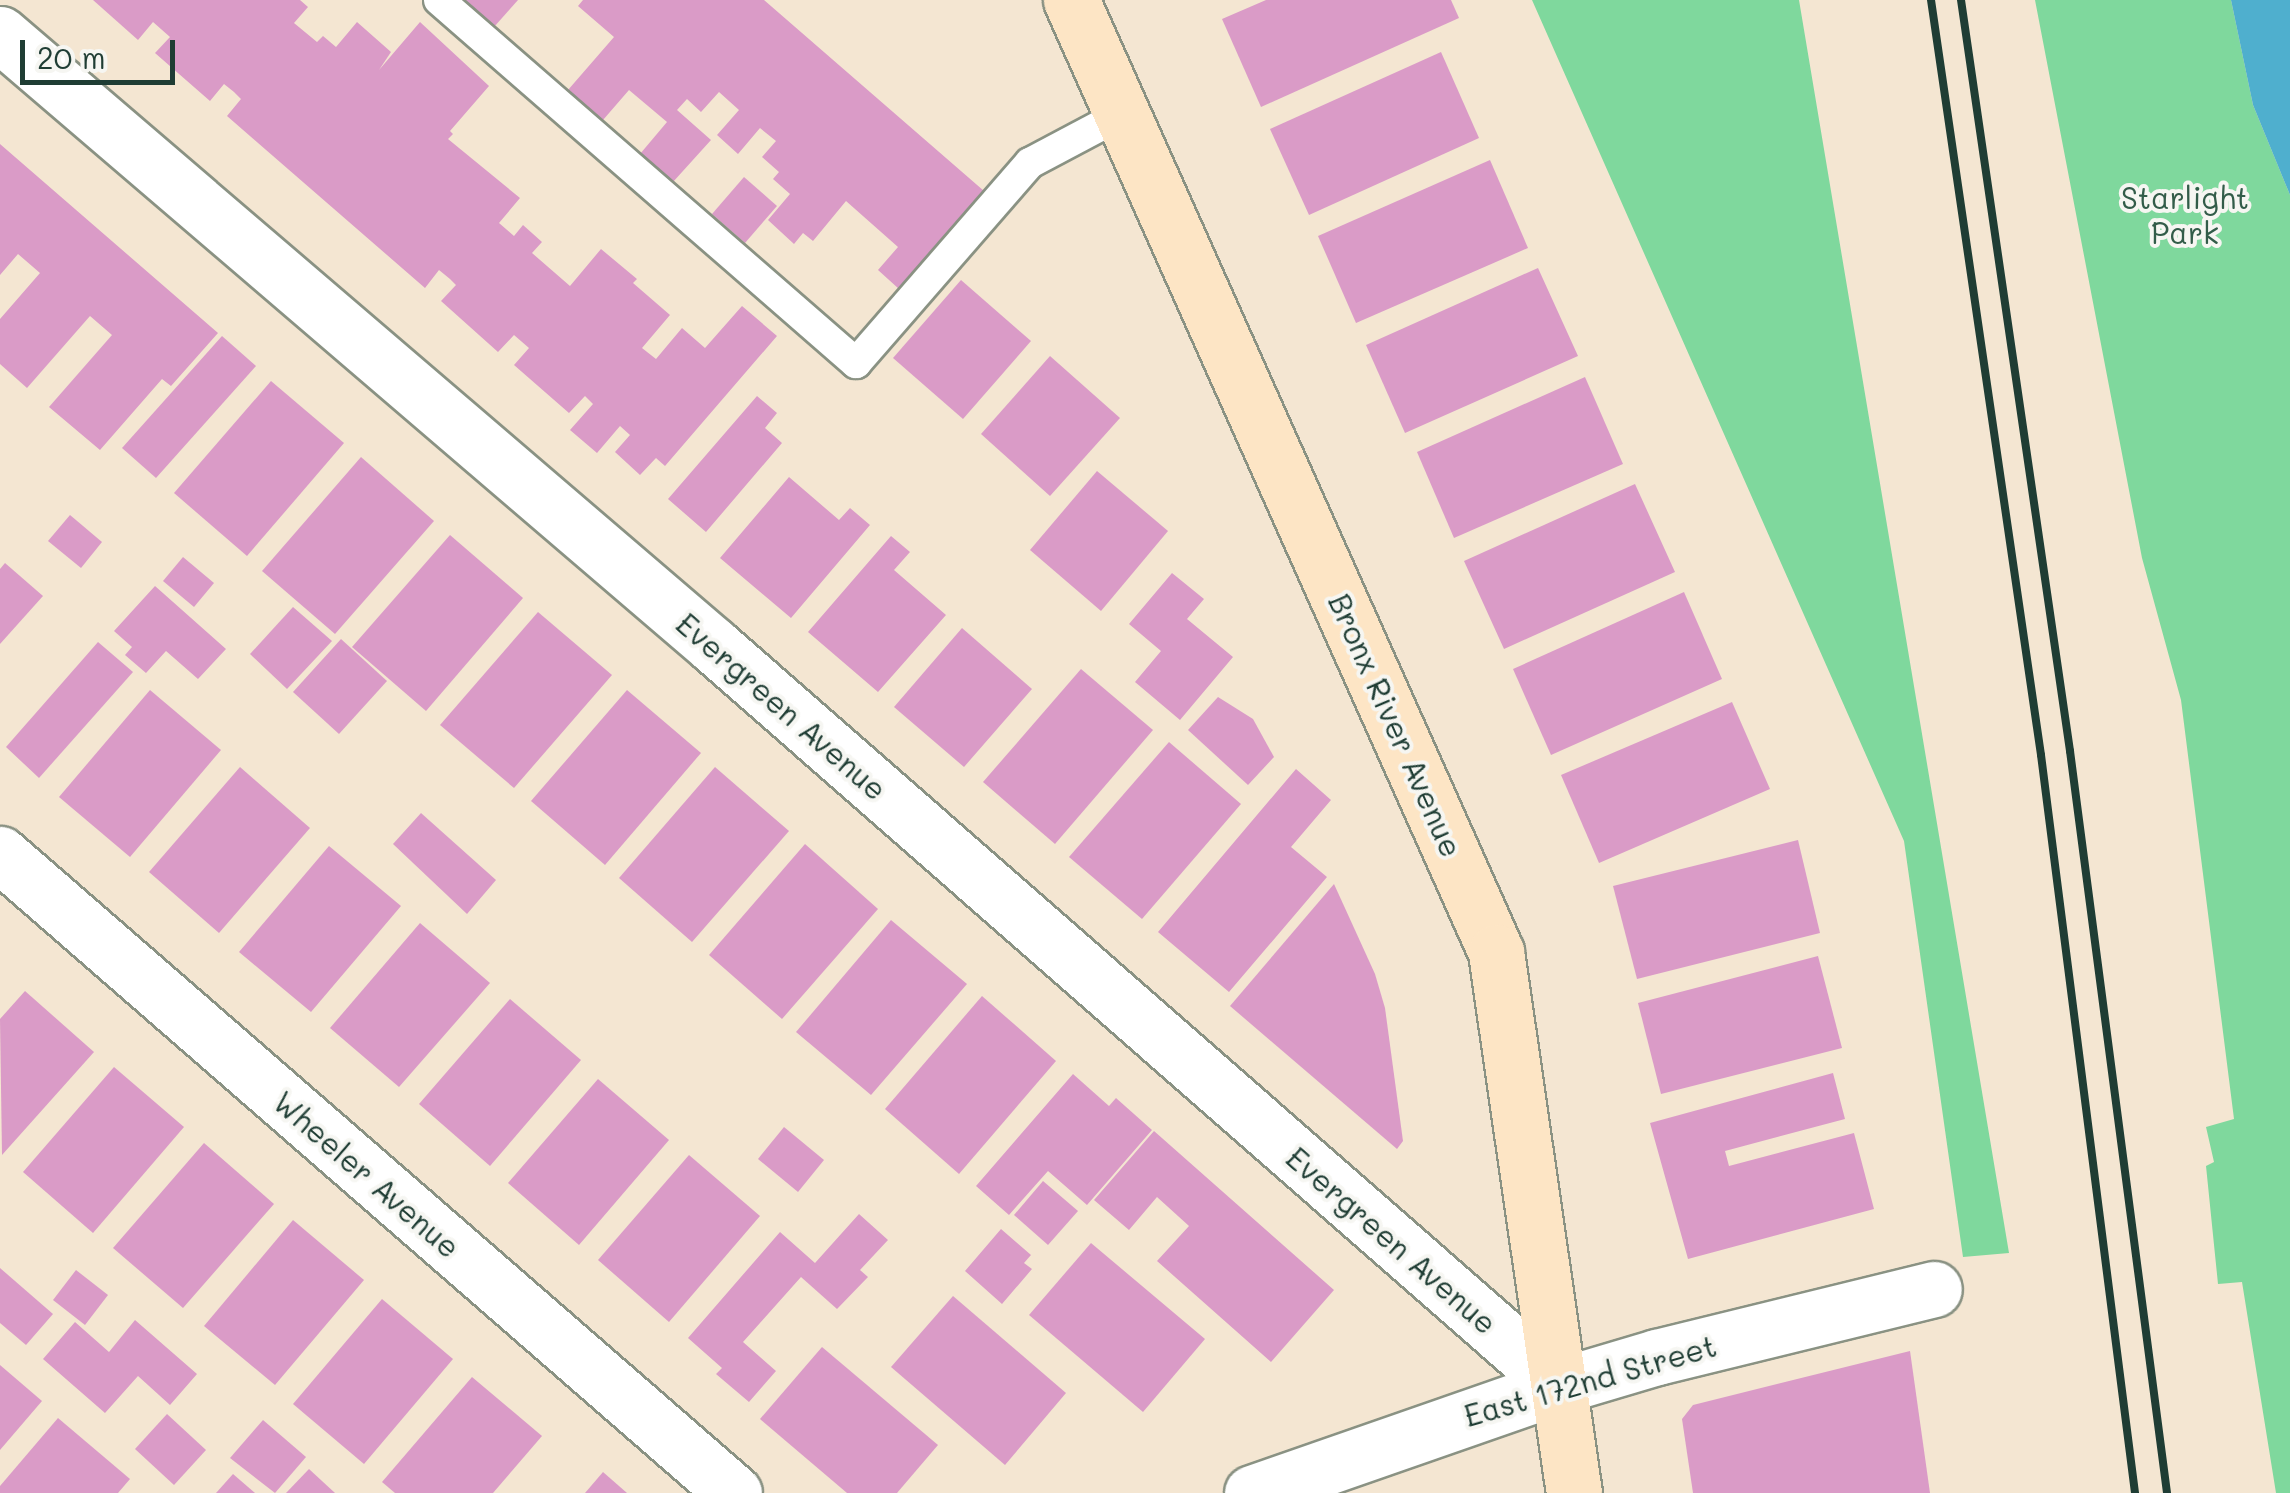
<!DOCTYPE html>
<html>
<head>
<meta charset="utf-8">
<style>
	body { margin:0 }
	#map { position:relative; width:2290px; height:1493px; overflow:hidden; background:#f4e6d2; font-family:Mali,sans-serif }
	div>[style] { position:absolute }
	.green>* { inset:0; background:#7fd89d }
	.water>* { inset:0; background:#4fafce }
	.building>* { inset:0; background:#da9bc7 }
	.roads { filter:drop-shadow(2px 0 #8a9283) drop-shadow(-2px 0 #8a9283) drop-shadow(0 2px #8a9283) drop-shadow(0 -2px #8a9283) }
	.service>* { height:30px; margin:-15px; padding:0 15px; transform-origin:15px; border-radius:15px; background:#fff }
	.minor>* { height:55px; margin:-27.5px; padding:0 27.5px; transform-origin:27.5px; border-radius:27.5px; background:#fff }
	.tertiary>* { height:55px; margin:-27.5px; padding:0 27.5px; transform-origin:27.5px; border-radius:27.5px; background:#fff }
	.secondary>* { height:55px; margin:-27.5px; padding:0 27.5px; transform-origin:27.5px; border-radius:27.5px; background:#fde5c5 }
	.rail>* { height:8px; margin:-4px; padding:0 4px; transform-origin:4px; border-radius:4px; background:#1f3d34 }
	span { translate:-50% -50%; white-space:nowrap; text-align:center; line-height:1.15; -webkit-text-stroke:8px #f6f6f2; paint-order:stroke }
	.park-label { font-size:30px; color:#325c49 }
	.street-label { font-size:30px; color:#1f3d34 }
	.scale { position:absolute; left:20px; top:40px; width:155px; height:45px; box-sizing:border-box; border:5px solid #1f3d34; border-top:0; padding-left:12px; font-size:30px; line-height:35px; white-space:nowrap; color:#1f3d34; -webkit-text-stroke:8px #f6f6f2; paint-order:stroke }
</style>
</head>
<body>
<div id="map">
	<div class="green">
		<div style="clip-path:polygon(1532px 0,1799px 0,2009px 1253px,1963px 1257px,1904px 841px)"></div>
		<div style="clip-path:polygon(2035px 0,2231px 0,2253px 105px,2290px 195px,2290px 1493px,2276px 1493px,2242px 1282px,2218px 1284px,2206px 1166px,2214px 1162px,2206px 1127px,2234px 1119px,2181px 700px,2142px 558px)"></div>
	</div>
	<div class="water">
		<div style="clip-path:polygon(2231px 0,2290px 0,2290px 195px,2253px 105px)"></div>
	</div>
	<div class="building">
		<div style="clip-path:polygon(93px 0,300px 0,308px 7px,294px 23px,317px 42px,323px 36px,336px 47px,357px 22px,391px 52px,379px 70px,420px 22px,489px 86px,450px 131px,453px 134px,448px 139px,520px 198px,499px 223px,514px 236px,523px 225px,542px 242px,532px 253px,570px 286px,601px 249px,637px 279px,633px 283px,670px 315px,642px 348px,656px 359px,682px 328px,705px 348px,742px 306px,777px 336px,665px 466px,656px 458px,640px 475px,615px 452px,630px 435px,620px 426px,597px 453px,570px 430px,593px 404px,585px 396px,569px 413px,514px 365px,529px 348px,514px 335px,498px 352px,441px 301px,456px 285px,450px 279px,439px 270px,425px 288px,227px 116px,241px 99px,234px 92px,224px 84px,210px 101px,155px 53px,170px 37px,153px 22px,138px 40px)"></div>
		<div style="clip-path:polygon(462px 0,518px 0,494px 27px)"></div>
		<div style="clip-path:polygon(583px 0,764px 0,984px 191px,899px 289px,878px 270px,898px 247px,846px 201px,813px 241px,803px 233px,794px 244px,768px 220px,790px 194px,773px 179px,779px 172px,762px 157px,776px 141px,760px 128px,738px 154px,717px 135px,739px 110px,719px 92px,701px 112px,687px 99px,677px 110px,711px 140px,673px 182px,640px 154px,667px 122px,629px 90px,603px 120px,568px 90px,614px 37px,578px 6px)"></div>
		<div style="clip-path:polygon(1266px 0,1451px 0,1459px 18px,1261px 107px,1222px 19px)"></div>
		<div style="clip-path:polygon(1441px 52px,1479px 138px,1309px 215px,1270px 129px)"></div>
		<div style="clip-path:polygon(0 144px,218px 333px,171px 386px,162px 379px,100px 450px,49px 407px,112px 335px,90px 316px,27px 388px,0 364px,0 319px,40px 273px,18px 254px,0 275px)"></div>
		<div style="clip-path:polygon(1490px 160px,1528px 248px,1356px 323px,1318px 236px)"></div>
		<div style="clip-path:polygon(744px 177px,777px 206px,745px 243px,712px 214px)"></div>
		<div style="clip-path:polygon(1538px 268px,1578px 356px,1405px 433px,1366px 345px)"></div>
		<div style="clip-path:polygon(961px 280px,1031px 341px,963px 419px,893px 358px)"></div>
		<div style="clip-path:polygon(222px 336px,256px 366px,156px 478px,122px 448px)"></div>
		<div style="clip-path:polygon(1050px 356px,1120px 418px,1050px 496px,981px 434px)"></div>
		<div style="clip-path:polygon(1585px 377px,1623px 464px,1454px 538px,1417px 452px)"></div>
		<div style="clip-path:polygon(271px 381px,344px 443px,247px 556px,174px 493px)"></div>
		<div style="clip-path:polygon(757px 396px,777px 413px,765px 428px,782px 443px,706px 532px,668px 499px)"></div>
		<div style="clip-path:polygon(361px 457px,434px 521px,335px 634px,262px 571px)"></div>
		<div style="clip-path:polygon(1097px 471px,1168px 531px,1101px 611px,1030px 550px)"></div>
		<div style="clip-path:polygon(789px 477px,839px 520px,850px 508px,870px 525px,791px 618px,720px 558px)"></div>
		<div style="clip-path:polygon(1635px 484px,1675px 572px,1504px 649px,1464px 561px)"></div>
		<div style="clip-path:polygon(70px 515px,102px 542px,81px 568px,48px 541px)"></div>
		<div style="clip-path:polygon(450px 535px,523px 598px,426px 711px,352px 647px)"></div>
		<div style="clip-path:polygon(891px 536px,910px 552px,894px 570px,946px 615px,878px 692px,808px 632px)"></div>
		<div style="clip-path:polygon(183px 557px,214px 583px,194px 607px,163px 581px)"></div>
		<div style="clip-path:polygon(5px 563px,43px 596px,0 644px,0 569px)"></div>
		<div style="clip-path:polygon(1172px 573px,1204px 599px,1187px 619px,1233px 657px,1180px 720px,1135px 682px,1161px 651px,1129px 624px)"></div>
		<div style="clip-path:polygon(155px 586px,226px 649px,198px 679px,166px 651px,146px 673px,125px 655px,132px 647px,114px 631px)"></div>
		<div style="clip-path:polygon(1684px 592px,1722px 679px,1551px 755px,1513px 669px)"></div>
		<div style="clip-path:polygon(293px 607px,332px 641px,287px 689px,250px 654px)"></div>
		<div style="clip-path:polygon(538px 612px,612px 675px,514px 788px,440px 725px)"></div>
		<div style="clip-path:polygon(962px 628px,1032px 689px,964px 767px,894px 707px)"></div>
		<div style="clip-path:polygon(341px 639px,387px 681px,339px 734px,293px 692px)"></div>
		<div style="clip-path:polygon(98px 642px,133px 672px,39px 778px,6px 747px)"></div>
		<div style="clip-path:polygon(1081px 669px,1153px 730px,1055px 844px,983px 782px)"></div>
		<div style="clip-path:polygon(150px 690px,221px 750px,130px 857px,59px 797px)"></div>
		<div style="clip-path:polygon(627px 690px,701px 753px,605px 865px,531px 801px)"></div>
		<div style="clip-path:polygon(1218px 697px,1253px 719px,1274px 757px,1248px 785px,1188px 730px)"></div>
		<div style="clip-path:polygon(1732px 702px,1770px 789px,1599px 863px,1561px 775px)"></div>
		<div style="clip-path:polygon(1169px 742px,1241px 804px,1142px 919px,1069px 857px)"></div>
		<div style="clip-path:polygon(240px 767px,310px 828px,219px 933px,149px 872px)"></div>
		<div style="clip-path:polygon(715px 767px,789px 831px,692px 942px,619px 878px)"></div>
		<div style="clip-path:polygon(1296px 769px,1331px 800px,1291px 847px,1327px 877px,1229px 992px,1158px 932px)"></div>
		<div style="clip-path:polygon(421px 813px,496px 880px,467px 914px,393px 844px)"></div>
		<div style="clip-path:polygon(1798px 840px,1820px 933px,1637px 979px,1613px 886px)"></div>
		<div style="clip-path:polygon(805px 844px,878px 909px,782px 1019px,709px 955px)"></div>
		<div style="clip-path:polygon(329px 846px,401px 906px,311px 1012px,239px 952px)"></div>
		<div style="clip-path:polygon(1334px 884px,1375px 974px,1385px 1008px,1403px 1141px,1397px 1149px,1230px 1006px)"></div>
		<div style="clip-path:polygon(891px 920px,967px 984px,871px 1095px,796px 1032px)"></div>
		<div style="clip-path:polygon(420px 923px,490px 983px,399px 1087px,330px 1028px)"></div>
		<div style="clip-path:polygon(1818px 956px,1842px 1048px,1661px 1094px,1638px 1003px)"></div>
		<div style="clip-path:polygon(25px 991px,94px 1052px,2px 1155px,0 1019px)"></div>
		<div style="clip-path:polygon(982px 996px,1056px 1061px,959px 1174px,885px 1109px)"></div>
		<div style="clip-path:polygon(510px 999px,581px 1060px,490px 1166px,419px 1104px)"></div>
		<div style="clip-path:polygon(114px 1067px,184px 1127px,93px 1233px,23px 1172px)"></div>
		<div style="clip-path:polygon(1833px 1073px,1845px 1119px,1725px 1151px,1729px 1166px,1854px 1133px,1874px 1209px,1688px 1259px,1650px 1123px)"></div>
		<div style="clip-path:polygon(1073px 1074px,1109px 1106px,1116px 1098px,1152px 1130px,1087px 1205px,1048px 1171px,1009px 1215px,976px 1186px)"></div>
		<div style="clip-path:polygon(598px 1079px,669px 1140px,579px 1245px,508px 1183px)"></div>
		<div style="clip-path:polygon(784px 1127px,824px 1160px,798px 1192px,758px 1159px)"></div>
		<div style="clip-path:polygon(1154px 1131px,1334px 1290px,1271px 1362px,1157px 1261px,1189px 1226px,1157px 1197px,1129px 1230px,1094px 1200px)"></div>
		<div style="clip-path:polygon(204px 1143px,274px 1204px,183px 1308px,113px 1248px)"></div>
		<div style="clip-path:polygon(689px 1155px,760px 1216px,669px 1322px,598px 1260px)"></div>
		<div style="clip-path:polygon(1043px 1181px,1078px 1211px,1048px 1245px,1014px 1215px)"></div>
		<div style="clip-path:polygon(859px 1214px,888px 1240px,860px 1270px,868px 1277px,837px 1309px,801px 1277px,743px 1342px,776px 1371px,749px 1402px,716px 1374px,722px 1368px,688px 1338px,780px 1232px,815px 1263px)"></div>
		<div style="clip-path:polygon(293px 1220px,364px 1280px,275px 1385px,204px 1326px)"></div>
		<div style="clip-path:polygon(1001px 1229px,1031px 1255px,1024px 1263px,1032px 1269px,1002px 1304px,965px 1271px)"></div>
		<div style="clip-path:polygon(1091px 1243px,1205px 1339px,1143px 1412px,1029px 1315px)"></div>
		<div style="clip-path:polygon(0 1268px,53px 1314px,26px 1345px,0 1323px)"></div>
		<div style="clip-path:polygon(76px 1270px,108px 1295px,85px 1325px,53px 1300px)"></div>
		<div style="clip-path:polygon(953px 1296px,1066px 1393px,1005px 1465px,891px 1367px)"></div>
		<div style="clip-path:polygon(382px 1299px,453px 1359px,364px 1464px,293px 1404px)"></div>
		<div style="clip-path:polygon(135px 1320px,197px 1374px,170px 1405px,138px 1376px,105px 1413px,43px 1359px,75px 1322px,109px 1352px)"></div>
		<div style="clip-path:polygon(822px 1347px,938px 1445px,897px 1493px,847px 1493px,760px 1419px)"></div>
		<div style="clip-path:polygon(1910px 1351px,1930px 1493px,1693px 1493px,1682px 1419px,1693px 1405px)"></div>
		<div style="clip-path:polygon(0 1365px,42px 1401px,0 1450px)"></div>
		<div style="clip-path:polygon(472px 1377px,542px 1436px,493px 1493px,395px 1493px,382px 1482px)"></div>
		<div style="clip-path:polygon(167px 1414px,206px 1450px,174px 1485px,135px 1449px)"></div>
		<div style="clip-path:polygon(58px 1418px,130px 1479px,118px 1493px,0 1493px,0 1486px)"></div>
		<div style="clip-path:polygon(263px 1420px,306px 1457px,275px 1493px,230px 1458px)"></div>
		<div style="clip-path:polygon(309px 1469px,335px 1493px,286px 1493px)"></div>
		<div style="clip-path:polygon(603px 1472px,627px 1493px,585px 1493px)"></div>
		<div style="clip-path:polygon(233px 1474px,255px 1493px,216px 1493px)"></div>
	</div>
	<div class="roads">
		<div class="service">
			<div style="left:439px;top:0;width:553px;rotate:41.04deg"></div>
			<div style="left:856px;top:363px;width:265px;rotate:-49deg"></div>
			<div style="left:1030px;top:163px;width:104px;rotate:-28deg"></div>
		</div>
		<div class="minor">
			<div style="left:0;top:34px;width:940px;rotate:40.6deg"></div>
			<div style="left:714px;top:646px;width:1123px;rotate:41.21deg"></div>
			<div style="left:0;top:854px;width:973px;rotate:41.04deg"></div>
		</div>
		<div class="tertiary">
			<div style="left:1252px;top:1493px;width:325px;rotate:-19.2deg"></div>
			<div style="left:1559px;top:1386px;width:102px;rotate:-16.5deg"></div>
			<div style="left:1657px;top:1357px;width:285px;rotate:-13.8deg"></div>
		</div>
		<div class="secondary">
			<div style="left:1071px;top:0;width:1043px;rotate:65.94deg"></div>
			<div style="left:1496px;top:952px;width:547px;rotate:81.8deg"></div>
		</div>
	</div>
	<div class="rail">
		<div style="left:1931px;top:0;width:763px;rotate:81.71deg"></div>
		<div style="left:2041px;top:755px;width:744px;rotate:82.74deg"></div>
		<div style="left:1961px;top:0;width:759px;rotate:81.74deg"></div>
		<div style="left:2070px;top:751px;width:748px;rotate:82.55deg"></div>
	</div>
	<div class="park-label">
		<span style="left:2185px;top:214px">Starlight<br>Park</span>
	</div>
	<div class="street-label">
		<span style="left:782px;top:706px;rotate:41deg">Evergreen Avenue</span>
		<span style="left:1396px;top:725px;rotate:66deg">Bronx River Avenue</span>
		<span style="left:367px;top:1174px;rotate:41deg">Wheeler Avenue</span>
		<span style="left:1392px;top:1240px;rotate:41deg">Evergreen Avenue</span>
		<span style="left:1590px;top:1380px;rotate:-16deg">East 172nd Street</span>
	</div>
	<div class="scale">20 m</div>
</div>
</body>
</html>
